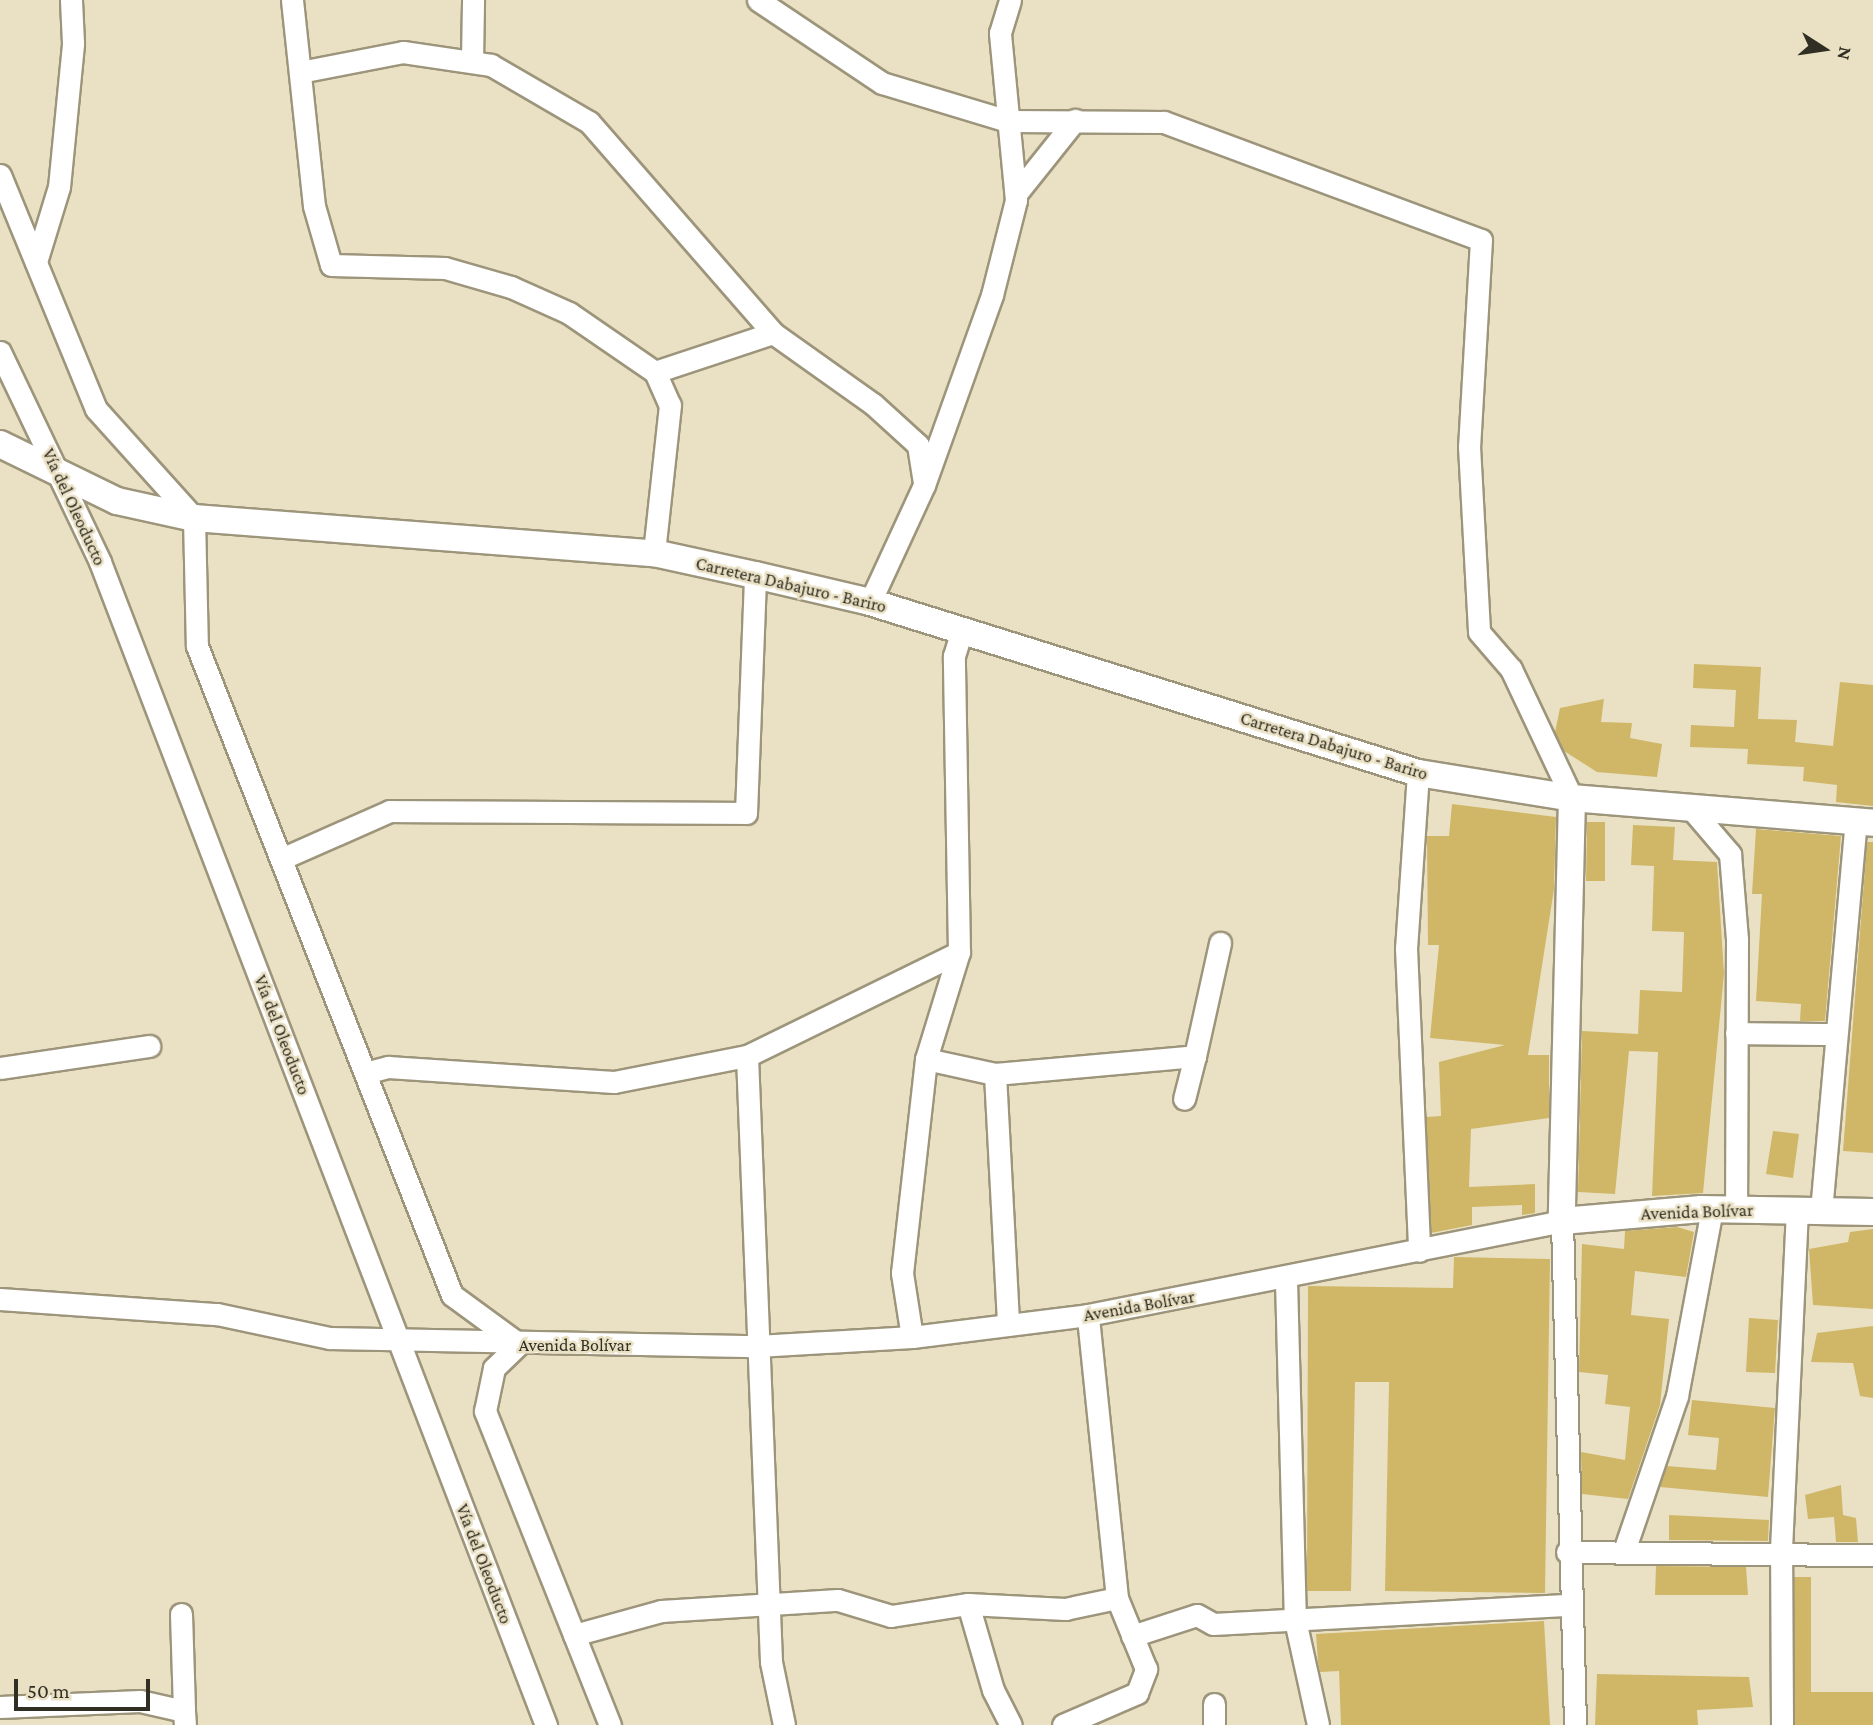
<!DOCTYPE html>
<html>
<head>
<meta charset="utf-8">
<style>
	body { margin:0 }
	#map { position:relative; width:1873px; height:1725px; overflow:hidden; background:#eae1c5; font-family:"Crimson Pro",serif }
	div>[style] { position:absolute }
	.building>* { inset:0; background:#cfb767 }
	.roads { filter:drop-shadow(2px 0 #9d957b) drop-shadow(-2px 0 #9d957b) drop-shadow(0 2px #9d957b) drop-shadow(0 -2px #9d957b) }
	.minor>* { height:21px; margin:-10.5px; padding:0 10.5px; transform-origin:10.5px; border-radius:10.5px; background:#fff }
	.tertiary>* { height:26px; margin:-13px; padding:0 13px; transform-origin:13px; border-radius:13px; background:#fff }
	span { translate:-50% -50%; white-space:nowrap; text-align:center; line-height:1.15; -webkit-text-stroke:5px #eae1c5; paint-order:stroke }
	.street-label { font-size:18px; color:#312e23 }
	.north { position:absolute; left:1789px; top:14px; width:70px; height:70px; -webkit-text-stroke:5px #eae1c5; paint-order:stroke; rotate:102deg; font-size:19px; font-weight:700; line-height:28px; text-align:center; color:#312e23 }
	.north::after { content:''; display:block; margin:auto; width:24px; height:32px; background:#312e23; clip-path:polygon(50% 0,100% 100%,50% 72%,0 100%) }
	.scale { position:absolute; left:14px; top:1679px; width:136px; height:32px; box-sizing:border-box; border:4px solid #312e23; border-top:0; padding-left:9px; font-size:21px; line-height:24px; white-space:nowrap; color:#312e23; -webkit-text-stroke:5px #eae1c5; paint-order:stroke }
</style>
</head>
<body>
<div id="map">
	<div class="building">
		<div style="clip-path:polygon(1694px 664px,1761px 667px,1758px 719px,1797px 720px,1795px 742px,1833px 746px,1840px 682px,1873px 685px,1873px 806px,1836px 802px,1837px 785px,1803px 781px,1804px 767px,1747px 764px,1748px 749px,1690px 747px,1691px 725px,1734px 727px,1736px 690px,1693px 688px)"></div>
		<div style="clip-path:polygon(1604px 699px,1601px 722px,1632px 723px,1630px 738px,1662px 744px,1657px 777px,1597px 772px,1564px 751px,1555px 732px,1560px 708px)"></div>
		<div style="clip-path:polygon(1452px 804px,1556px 817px,1554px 889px,1528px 1055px,1549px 1055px,1549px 1118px,1471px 1129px,1469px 1187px,1535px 1184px,1535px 1213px,1522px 1215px,1522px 1205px,1472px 1207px,1472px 1225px,1431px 1233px,1426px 1117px,1441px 1116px,1439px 1062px,1505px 1045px,1430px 1038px,1439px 945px,1428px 945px,1427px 836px,1449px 836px)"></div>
		<div style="clip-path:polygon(1587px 822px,1605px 822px,1605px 881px,1586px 881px)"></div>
		<div style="clip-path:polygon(1633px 825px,1675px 827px,1673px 860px,1717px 862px,1724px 974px,1703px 1193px,1652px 1196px,1658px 1052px,1629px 1051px,1615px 1194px,1578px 1192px,1582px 1031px,1638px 1034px,1640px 990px,1682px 992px,1684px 932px,1652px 931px,1654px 866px,1631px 865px)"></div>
		<div style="clip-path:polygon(1756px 829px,1841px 836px,1825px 1021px,1800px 1021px,1801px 1004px,1756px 1001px,1762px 894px,1752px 894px)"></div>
		<div style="clip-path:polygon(1867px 842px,1873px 842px,1873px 1153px,1843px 1151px)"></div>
		<div style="clip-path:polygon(1773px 1131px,1799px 1134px,1793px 1178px,1766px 1174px)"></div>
		<div style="clip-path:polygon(1677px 1227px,1694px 1232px,1686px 1277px,1635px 1271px,1631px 1315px,1669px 1319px,1660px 1405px,1628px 1499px,1582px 1494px,1581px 1452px,1625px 1460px,1630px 1407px,1605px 1404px,1608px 1375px,1579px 1372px,1582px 1244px,1624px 1249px,1625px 1231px)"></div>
		<div style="clip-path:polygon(1873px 1229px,1873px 1309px,1813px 1305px,1809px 1249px,1848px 1242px,1850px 1232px)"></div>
		<div style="clip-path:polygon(1454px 1257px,1550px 1259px,1545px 1593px,1385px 1591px,1389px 1382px,1355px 1382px,1351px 1591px,1307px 1591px,1308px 1286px,1453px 1288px)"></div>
		<div style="clip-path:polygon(1749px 1318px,1778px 1320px,1775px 1373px,1746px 1372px)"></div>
		<div style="clip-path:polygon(1873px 1326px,1873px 1398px,1860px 1396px,1853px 1363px,1811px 1362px,1817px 1333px)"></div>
		<div style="clip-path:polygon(1692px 1400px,1775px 1408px,1768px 1497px,1660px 1487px,1667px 1466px,1716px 1470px,1719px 1438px,1688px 1435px)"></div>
		<div style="clip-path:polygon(1841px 1485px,1843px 1515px,1856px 1518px,1858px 1542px,1836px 1542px,1834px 1517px,1808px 1519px,1805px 1495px)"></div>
		<div style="clip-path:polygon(1669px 1515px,1769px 1520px,1768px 1541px,1669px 1540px)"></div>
		<div style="clip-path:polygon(1656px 1566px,1746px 1567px,1748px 1595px,1655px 1595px)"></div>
		<div style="clip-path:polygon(1794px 1577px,1811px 1577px,1811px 1692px,1873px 1692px,1873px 1725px,1795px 1725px)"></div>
		<div style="clip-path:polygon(1544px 1621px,1550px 1725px,1341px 1725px,1339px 1671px,1320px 1672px,1318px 1661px,1316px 1634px)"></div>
		<div style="clip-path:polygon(1597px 1674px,1749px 1677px,1753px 1707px,1697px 1710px,1698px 1725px,1595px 1725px)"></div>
	</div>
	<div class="roads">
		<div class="minor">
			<div style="left:292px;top:0;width:207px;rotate:83.9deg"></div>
			<div style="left:314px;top:206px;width:61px;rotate:73.9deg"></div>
			<div style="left:331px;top:265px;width:114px;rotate:1.5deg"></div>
			<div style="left:445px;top:268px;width:69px;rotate:16.1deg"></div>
			<div style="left:511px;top:287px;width:64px;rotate:24.1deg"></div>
			<div style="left:569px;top:313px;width:104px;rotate:34.5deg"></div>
			<div style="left:655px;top:372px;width:36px;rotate:66deg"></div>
			<div style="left:670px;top:405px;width:149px;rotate:96.2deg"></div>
			<div style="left:758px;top:0;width:149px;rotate:33.8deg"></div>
			<div style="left:882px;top:83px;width:132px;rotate:16.8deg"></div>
			<div style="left:1008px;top:121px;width:156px;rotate:0.4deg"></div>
			<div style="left:1164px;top:122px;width:338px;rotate:20.4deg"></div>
			<div style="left:1481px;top:240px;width:206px;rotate:93.3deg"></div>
			<div style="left:1469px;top:446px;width:186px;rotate:86.9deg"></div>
			<div style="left:1479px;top:632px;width:49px;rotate:49.1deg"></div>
			<div style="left:1511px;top:669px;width:143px;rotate:64.7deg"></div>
			<div style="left:472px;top:60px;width:60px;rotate:-89deg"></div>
			<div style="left:300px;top:72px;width:105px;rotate:-11deg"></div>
			<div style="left:403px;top:52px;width:89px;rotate:8.4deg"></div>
			<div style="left:491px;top:65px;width:113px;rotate:30.2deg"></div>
			<div style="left:589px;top:122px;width:280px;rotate:48.9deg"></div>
			<div style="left:0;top:175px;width:253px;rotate:67.7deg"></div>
			<div style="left:96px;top:409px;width:147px;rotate:48deg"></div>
			<div style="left:194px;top:518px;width:128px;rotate:88.7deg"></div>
			<div style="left:197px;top:646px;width:697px;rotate:68.55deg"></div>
			<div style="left:452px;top:1295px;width:83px;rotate:36.2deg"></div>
			<div style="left:519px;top:1344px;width:35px;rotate:136deg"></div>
			<div style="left:494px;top:1368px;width:44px;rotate:101.8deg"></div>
			<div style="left:485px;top:1411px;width:338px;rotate:68.3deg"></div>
			<div style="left:1016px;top:194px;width:95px;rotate:-51.4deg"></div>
			<div style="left:36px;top:262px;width:78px;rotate:-73deg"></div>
			<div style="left:59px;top:187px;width:145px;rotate:-84.4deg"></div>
			<div style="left:73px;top:43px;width:43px;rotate:-92.7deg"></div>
			<div style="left:0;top:352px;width:233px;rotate:64.5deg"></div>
			<div style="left:100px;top:562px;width:1246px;rotate:69.02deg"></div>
			<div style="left:655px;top:372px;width:124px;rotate:-18.3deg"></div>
			<div style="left:773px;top:333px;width:123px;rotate:35.4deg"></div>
			<div style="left:873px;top:404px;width:61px;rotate:42.3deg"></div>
			<div style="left:918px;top:445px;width:36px;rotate:81deg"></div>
			<div style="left:870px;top:602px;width:129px;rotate:-65.2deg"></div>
			<div style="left:924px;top:485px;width:202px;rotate:-70.3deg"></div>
			<div style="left:992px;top:295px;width:98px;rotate:-75.8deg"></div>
			<div style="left:1016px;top:200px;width:168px;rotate:-95.5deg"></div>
			<div style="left:1000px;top:33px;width:34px;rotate:-73deg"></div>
			<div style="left:1418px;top:773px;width:175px;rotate:93.9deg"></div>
			<div style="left:1406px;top:948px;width:303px;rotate:87.5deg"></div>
			<div style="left:1688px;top:805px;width:65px;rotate:49.4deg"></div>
			<div style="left:1730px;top:854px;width:86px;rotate:85.3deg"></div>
			<div style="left:1737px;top:940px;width:270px;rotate:90.2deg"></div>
			<div style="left:281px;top:859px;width:119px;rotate:-23.8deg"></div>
			<div style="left:390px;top:811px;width:356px;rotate:0.3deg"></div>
			<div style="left:746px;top:813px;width:238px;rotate:-87.8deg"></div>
			<div style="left:1736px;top:1033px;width:100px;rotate:0.6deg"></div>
			<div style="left:747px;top:1056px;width:606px;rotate:87.73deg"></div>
			<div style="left:771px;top:1662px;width:64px;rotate:78.3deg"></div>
			<div style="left:1195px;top:1056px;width:116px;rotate:-77.5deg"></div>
			<div style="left:926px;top:1059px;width:71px;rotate:12.3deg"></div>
			<div style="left:995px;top:1074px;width:201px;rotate:-5.1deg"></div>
			<div style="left:1195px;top:1056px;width:44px;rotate:104.3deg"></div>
			<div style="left:0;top:1068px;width:151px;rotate:-8.4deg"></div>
			<div style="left:365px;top:1073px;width:24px;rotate:-15deg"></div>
			<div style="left:388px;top:1067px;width:226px;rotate:3.8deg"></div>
			<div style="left:614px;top:1082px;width:136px;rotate:-11.1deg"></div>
			<div style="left:747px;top:1056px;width:236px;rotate:-26.1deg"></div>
			<div style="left:959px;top:952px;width:296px;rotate:-91deg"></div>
			<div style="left:954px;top:656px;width:27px;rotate:-73deg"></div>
			<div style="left:995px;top:1074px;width:251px;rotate:87deg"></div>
			<div style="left:1821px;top:1211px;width:392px;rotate:-84.9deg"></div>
			<div style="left:1286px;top:1280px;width:340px;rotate:88.5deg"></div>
			<div style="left:1295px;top:1620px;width:107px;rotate:77.6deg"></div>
			<div style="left:0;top:1299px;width:218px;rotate:4deg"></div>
			<div style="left:217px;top:1314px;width:115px;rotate:12.1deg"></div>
			<div style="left:329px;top:1338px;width:428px;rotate:1.1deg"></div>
			<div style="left:757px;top:1346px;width:155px;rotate:-3.3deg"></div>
			<div style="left:912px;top:1337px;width:177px;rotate:-7.1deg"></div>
			<div style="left:1088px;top:1315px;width:483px;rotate:-11.2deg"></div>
			<div style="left:1562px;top:1221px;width:504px;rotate:88.52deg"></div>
			<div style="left:912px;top:1337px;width:65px;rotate:-98.9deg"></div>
			<div style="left:902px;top:1273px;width:215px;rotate:-83.6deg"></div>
			<div style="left:926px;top:1059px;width:112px;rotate:-72.9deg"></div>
			<div style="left:1624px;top:1551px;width:164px;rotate:-71.1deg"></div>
			<div style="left:1677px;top:1396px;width:190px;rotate:-79.4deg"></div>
			<div style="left:1567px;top:1552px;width:306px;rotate:0.6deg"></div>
			<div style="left:968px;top:1604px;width:90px;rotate:73.8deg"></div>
			<div style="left:993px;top:1690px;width:39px;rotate:63deg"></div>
			<div style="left:181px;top:1614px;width:97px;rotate:88.2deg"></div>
			<div style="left:574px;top:1635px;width:90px;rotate:-15.4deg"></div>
			<div style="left:661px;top:1611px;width:177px;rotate:-3.6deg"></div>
			<div style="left:838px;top:1600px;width:55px;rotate:16.8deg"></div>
			<div style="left:891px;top:1616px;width:78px;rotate:-8.9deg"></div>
			<div style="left:968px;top:1604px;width:97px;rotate:3deg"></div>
			<div style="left:1065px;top:1609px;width:53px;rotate:-11.9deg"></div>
			<div style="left:1132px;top:1636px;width:68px;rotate:-17.9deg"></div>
			<div style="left:1197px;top:1615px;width:18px;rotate:29deg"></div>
			<div style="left:1213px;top:1624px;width:357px;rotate:-3.1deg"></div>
			<div style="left:1214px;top:1704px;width:21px;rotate:90deg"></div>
			<div style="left:0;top:1707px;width:140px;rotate:-2.5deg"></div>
			<div style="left:140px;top:1701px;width:45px;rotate:12.8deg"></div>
			<div style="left:184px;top:1711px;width:14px;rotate:86deg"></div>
			<div style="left:1063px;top:1725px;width:81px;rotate:-23.4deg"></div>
			<div style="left:1137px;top:1693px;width:26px;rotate:-69deg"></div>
			<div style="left:1146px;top:1669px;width:77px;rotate:-112.2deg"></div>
			<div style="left:1117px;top:1598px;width:284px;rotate:-95.9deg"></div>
			<div style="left:1782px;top:1725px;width:176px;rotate:-90.3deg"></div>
			<div style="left:1781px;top:1549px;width:338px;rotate:-87.3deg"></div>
		</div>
		<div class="tertiary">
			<div style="left:0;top:444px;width:130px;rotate:26deg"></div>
			<div style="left:117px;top:501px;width:79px;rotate:12.4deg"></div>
			<div style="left:194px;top:518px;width:461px;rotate:4.4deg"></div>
			<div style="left:654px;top:553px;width:103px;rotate:12.3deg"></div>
			<div style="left:755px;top:575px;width:118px;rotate:13.2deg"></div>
			<div style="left:870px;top:602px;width:574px;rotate:17.33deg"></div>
			<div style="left:1418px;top:773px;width:156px;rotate:9.2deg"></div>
			<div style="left:1572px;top:798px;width:302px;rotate:4.7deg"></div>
			<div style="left:1572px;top:798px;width:423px;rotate:91.4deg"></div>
			<div style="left:1562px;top:1221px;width:140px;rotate:-4.9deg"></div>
			<div style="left:1701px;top:1209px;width:172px;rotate:1deg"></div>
		</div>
	</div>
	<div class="street-label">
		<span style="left:74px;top:507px;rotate:65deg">Vía del Oleoducto</span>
		<span style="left:791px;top:585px;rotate:13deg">Carretera Dabajuro - Bariro</span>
		<span style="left:1334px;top:746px;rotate:17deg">Carretera Dabajuro - Bariro</span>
		<span style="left:282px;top:1035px;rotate:69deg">Vía del Oleoducto</span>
		<span style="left:1697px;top:1212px;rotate:-2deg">Avenida Bolívar</span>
		<span style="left:1139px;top:1306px;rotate:-10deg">Avenida Bolívar</span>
		<span style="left:575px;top:1345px">Avenida Bolívar</span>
		<span style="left:484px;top:1564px;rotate:69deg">Vía del Oleoducto</span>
	</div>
	<div class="north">N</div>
	<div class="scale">50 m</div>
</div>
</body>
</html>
